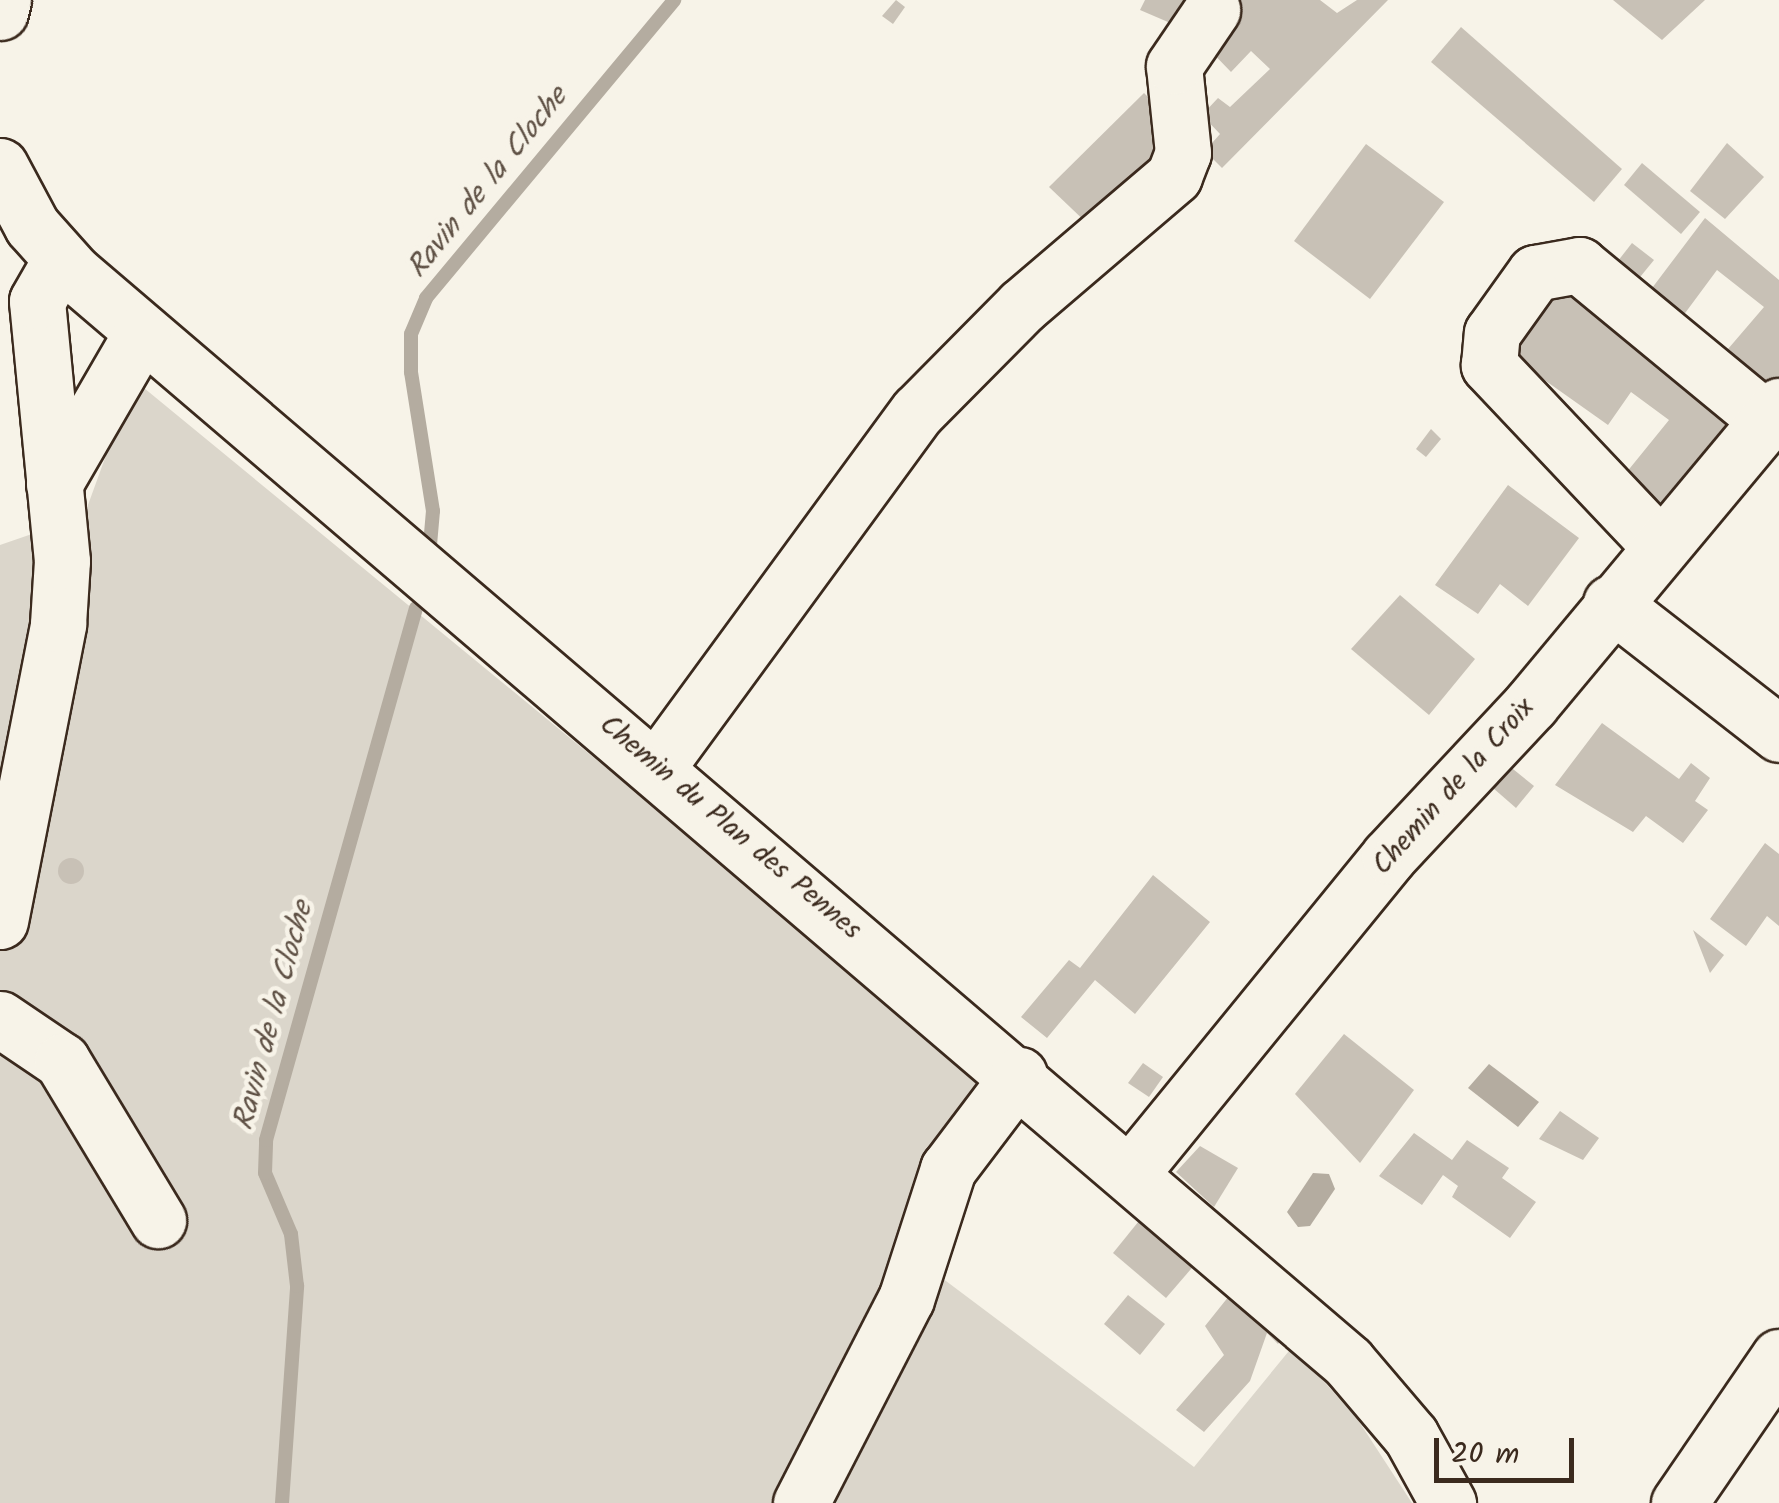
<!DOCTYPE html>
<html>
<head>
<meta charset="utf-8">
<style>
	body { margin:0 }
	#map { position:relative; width:1779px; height:1503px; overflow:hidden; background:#f7f3e8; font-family:Kalam,sans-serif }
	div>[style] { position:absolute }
	.green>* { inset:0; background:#dbd6cb }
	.water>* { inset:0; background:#b4aca0 }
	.stream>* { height:14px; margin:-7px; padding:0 7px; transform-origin:7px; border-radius:7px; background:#b4aca0 }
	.building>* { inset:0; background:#c8c1b6 }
	.round { border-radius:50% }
	.roads { filter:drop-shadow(2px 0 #3b2a1e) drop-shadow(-2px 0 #3b2a1e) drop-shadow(0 2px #3b2a1e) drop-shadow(0 -2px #3b2a1e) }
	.minor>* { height:55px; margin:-27.5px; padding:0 27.5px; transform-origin:27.5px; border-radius:27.5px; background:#f7f3e8 }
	span { translate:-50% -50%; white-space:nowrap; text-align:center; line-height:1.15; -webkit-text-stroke:9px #f7f3e8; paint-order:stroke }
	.street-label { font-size:28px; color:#3b2a1e }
	.water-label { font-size:30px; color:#5f5145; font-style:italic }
	.scale { position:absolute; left:1434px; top:1438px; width:140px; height:45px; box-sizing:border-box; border:5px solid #3b2a1e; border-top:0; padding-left:12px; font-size:30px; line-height:35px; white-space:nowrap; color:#3b2a1e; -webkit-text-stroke:8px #f7f3e8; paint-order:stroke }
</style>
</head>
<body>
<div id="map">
	<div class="green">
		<div style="clip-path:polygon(144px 388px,991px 1084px,902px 1248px,1194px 1467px,1293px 1346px,1358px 1420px,1412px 1503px,0 1503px,0 545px,84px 516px,117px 425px)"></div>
	</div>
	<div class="water">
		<div style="clip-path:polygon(1489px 1064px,1539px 1102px,1518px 1127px,1468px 1088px)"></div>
		<div style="clip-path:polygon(1313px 1173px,1329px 1174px,1335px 1189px,1310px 1226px,1298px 1227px,1287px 1212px)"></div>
	</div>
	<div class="stream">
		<div style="left:430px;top:545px;width:34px;rotate:-85deg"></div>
		<div style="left:433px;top:511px;width:141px;rotate:-99deg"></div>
		<div style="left:411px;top:372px;width:38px;rotate:-90deg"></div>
		<div style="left:411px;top:334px;width:39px;rotate:-67deg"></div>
		<div style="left:426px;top:298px;width:388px;rotate:-50.2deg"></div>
		<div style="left:282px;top:1503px;width:218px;rotate:-86deg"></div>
		<div style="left:297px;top:1286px;width:52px;rotate:-96.6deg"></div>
		<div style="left:291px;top:1234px;width:66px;rotate:-113.1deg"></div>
		<div style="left:265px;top:1173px;width:33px;rotate:-88deg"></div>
		<div style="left:266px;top:1140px;width:553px;rotate:-74.25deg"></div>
	</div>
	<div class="building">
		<div style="clip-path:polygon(896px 0,905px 7px,893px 24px,882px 16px)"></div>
		<div style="clip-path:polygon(1145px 0,1186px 0,1175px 25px,1140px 10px)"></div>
		<div style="clip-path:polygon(1238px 0,1320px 0,1337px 13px,1357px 0,1388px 0,1222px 168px,1205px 151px,1220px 134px,1202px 115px,1218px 98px,1230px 107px,1270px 69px,1251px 51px,1231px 72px,1203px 43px)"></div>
		<div style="clip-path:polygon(1613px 0,1705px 0,1662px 40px)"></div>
		<div style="clip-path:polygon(1461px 27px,1622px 169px,1594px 202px,1431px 62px)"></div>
		<div style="clip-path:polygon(1144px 93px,1162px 111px,1164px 156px,1092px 228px,1049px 187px)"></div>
		<div style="clip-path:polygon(1727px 143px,1764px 177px,1725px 219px,1690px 191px)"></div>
		<div style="clip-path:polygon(1366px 144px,1444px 202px,1370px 299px,1294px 241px)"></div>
		<div style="clip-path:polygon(1642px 163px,1700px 212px,1681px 234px,1624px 185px)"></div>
		<div style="clip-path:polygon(1705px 218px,1779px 280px,1779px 377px,1759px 400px,1722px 356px,1764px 307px,1717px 270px,1677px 324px,1643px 300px)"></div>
		<div style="clip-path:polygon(1632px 243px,1654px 260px,1636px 282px,1614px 266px)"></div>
		<div style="clip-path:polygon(1560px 274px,1739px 422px,1669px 509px,1626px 473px,1669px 420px,1631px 392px,1608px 425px,1505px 352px)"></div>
		<div style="clip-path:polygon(1431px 429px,1441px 439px,1426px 457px,1416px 449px)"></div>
		<div style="clip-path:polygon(1508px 485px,1579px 538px,1528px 606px,1500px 584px,1478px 614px,1435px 585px)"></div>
		<div style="clip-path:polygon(1400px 595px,1475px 659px,1429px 715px,1351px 649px)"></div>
		<div style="clip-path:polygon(1602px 723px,1679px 779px,1691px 763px,1710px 778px,1695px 801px,1708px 810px,1683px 843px,1646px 816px,1633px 832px,1555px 785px)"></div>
		<div style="clip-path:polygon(1503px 761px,1534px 786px,1516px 808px,1485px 781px)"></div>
		<div style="clip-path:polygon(1765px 843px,1779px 854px,1779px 926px,1767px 916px,1746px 946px,1710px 919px)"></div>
		<div class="round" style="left:58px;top:858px;width:26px;height:26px"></div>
		<div style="clip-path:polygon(1153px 875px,1210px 922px,1135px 1014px,1095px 980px,1047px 1038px,1021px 1017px,1069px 960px,1080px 968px)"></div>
		<div style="clip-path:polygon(1693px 930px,1724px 955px,1710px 973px)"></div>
		<div style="clip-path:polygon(1344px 1034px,1414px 1090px,1360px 1163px,1295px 1094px)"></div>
		<div style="clip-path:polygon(1143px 1063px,1163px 1077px,1149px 1097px,1128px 1083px)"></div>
		<div style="clip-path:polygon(1560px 1111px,1599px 1138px,1583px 1160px,1539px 1139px)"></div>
		<div style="clip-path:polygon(1414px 1133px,1452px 1160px,1467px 1140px,1509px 1168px,1502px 1178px,1536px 1202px,1510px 1238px,1452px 1197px,1458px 1186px,1443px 1175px,1422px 1205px,1379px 1176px)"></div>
		<div style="clip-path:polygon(1200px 1146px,1238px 1168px,1214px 1207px,1176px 1172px)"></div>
		<div style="clip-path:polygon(1143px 1216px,1197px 1262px,1166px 1298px,1113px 1253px)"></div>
		<div style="clip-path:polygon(1233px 1291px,1284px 1334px,1278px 1344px,1267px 1333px,1250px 1381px,1204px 1432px,1176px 1410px,1224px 1355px,1205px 1326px)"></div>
		<div style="clip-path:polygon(1128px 1295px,1165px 1324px,1140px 1355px,1104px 1324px)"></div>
	</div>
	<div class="roads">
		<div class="minor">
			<div style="left:0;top:12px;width:12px;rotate:-76deg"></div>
			<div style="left:0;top:166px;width:68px;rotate:61.9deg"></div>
			<div style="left:32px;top:226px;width:63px;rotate:48.2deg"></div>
			<div style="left:74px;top:273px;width:1676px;rotate:40.52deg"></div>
			<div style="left:1348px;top:1362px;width:97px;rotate:49.6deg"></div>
			<div style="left:1411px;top:1436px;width:77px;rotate:61.1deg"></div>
			<div style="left:54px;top:484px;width:176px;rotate:-59.9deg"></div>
			<div style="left:1659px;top:545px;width:248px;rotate:-133.4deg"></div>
			<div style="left:1489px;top:365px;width:32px;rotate:-85deg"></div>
			<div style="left:1492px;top:333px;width:74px;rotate:-54.4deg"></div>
			<div style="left:1535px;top:273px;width:45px;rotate:-10.3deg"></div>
			<div style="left:1579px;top:265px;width:244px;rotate:39.5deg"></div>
			<div style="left:1611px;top:603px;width:213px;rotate:37.9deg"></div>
			<div style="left:657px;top:767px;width:441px;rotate:-53.8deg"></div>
			<div style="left:918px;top:411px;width:148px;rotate:-45.3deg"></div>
			<div style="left:1022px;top:306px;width:200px;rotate:-40.5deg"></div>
			<div style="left:1174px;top:176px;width:25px;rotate:-69deg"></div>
			<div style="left:1183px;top:153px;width:87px;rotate:-95.9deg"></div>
			<div style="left:1174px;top:66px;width:68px;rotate:-55.8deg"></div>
			<div style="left:0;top:921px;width:303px;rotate:-78.9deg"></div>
			<div style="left:58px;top:624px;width:63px;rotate:-86.4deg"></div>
			<div style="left:62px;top:561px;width:261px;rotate:-95.5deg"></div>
			<div style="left:37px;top:301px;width:48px;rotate:-60.3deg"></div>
			<div style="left:0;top:1019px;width:75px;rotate:34.1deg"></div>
			<div style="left:62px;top:1061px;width:186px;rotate:58.9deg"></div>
			<div style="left:1133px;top:1170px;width:405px;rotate:-50.8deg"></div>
			<div style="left:1389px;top:856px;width:208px;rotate:-46.9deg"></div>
			<div style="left:1531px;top:704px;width:388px;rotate:-50.2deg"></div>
			<div style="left:801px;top:1503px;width:229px;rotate:-62.8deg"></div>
			<div style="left:906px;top:1299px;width:137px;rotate:-72.1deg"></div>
			<div style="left:948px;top:1169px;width:118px;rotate:-52.9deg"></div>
			<div style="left:1679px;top:1503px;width:177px;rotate:-55.6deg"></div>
		</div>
	</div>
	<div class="street-label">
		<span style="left:1454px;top:787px;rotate:-48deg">Chemin de la Croix</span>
		<span style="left:730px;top:828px;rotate:40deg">Chemin du Plan des Pennes</span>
	</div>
	<div class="water-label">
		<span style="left:488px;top:183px;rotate:-51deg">Ravin de la Cloche</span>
		<span style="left:274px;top:1016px;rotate:-75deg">Ravin de la Cloche</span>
	</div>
	<div class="scale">20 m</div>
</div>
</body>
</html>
